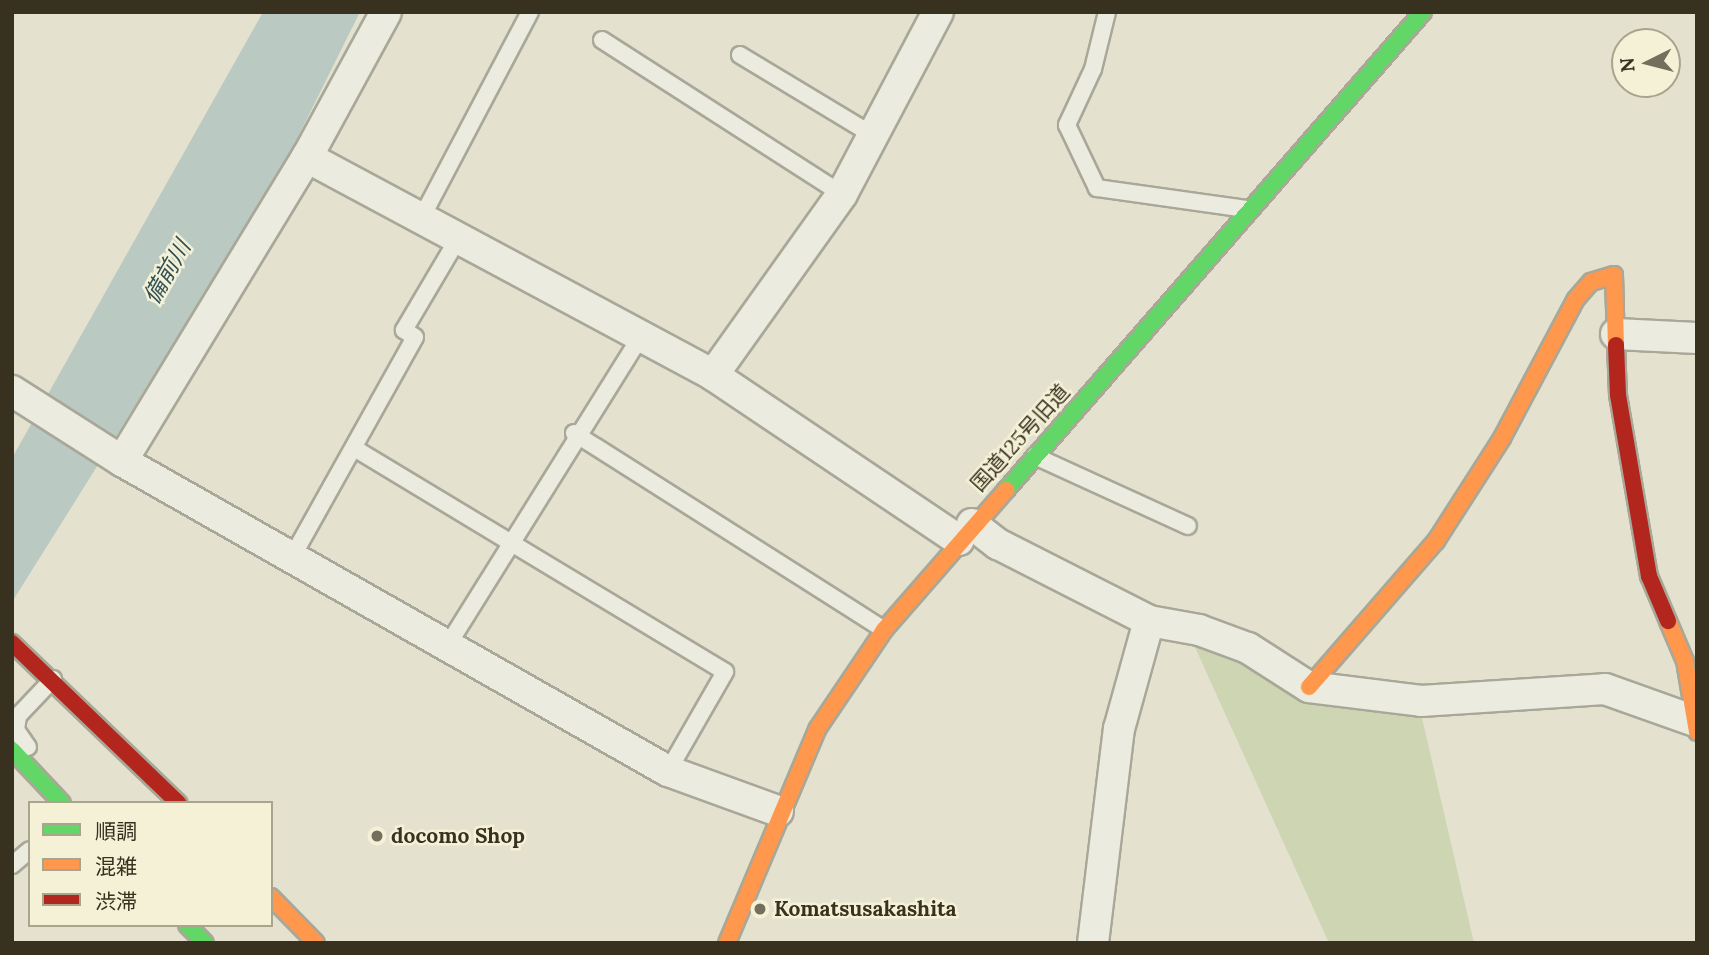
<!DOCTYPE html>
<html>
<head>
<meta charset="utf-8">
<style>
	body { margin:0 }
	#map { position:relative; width:1709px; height:955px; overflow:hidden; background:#e4e2cf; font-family:Lora,"Noto Sans JP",serif }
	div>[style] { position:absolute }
	.green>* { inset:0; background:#cdd5b2 }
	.water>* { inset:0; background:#bacac3 }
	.roads { filter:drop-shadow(2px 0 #a9a798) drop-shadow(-2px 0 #a9a798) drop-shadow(0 2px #a9a798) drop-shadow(0 -2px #a9a798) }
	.lane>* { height:16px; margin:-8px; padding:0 8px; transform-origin:8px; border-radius:8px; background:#ecebe0 }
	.street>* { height:30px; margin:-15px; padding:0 15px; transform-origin:15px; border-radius:15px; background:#ecebe0 }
	.fast>* { height:16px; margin:-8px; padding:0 8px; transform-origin:8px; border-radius:8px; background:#63d668 }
	.slow>* { height:16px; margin:-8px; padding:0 8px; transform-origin:8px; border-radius:8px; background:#ff974d }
	.jam>* { height:16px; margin:-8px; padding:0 8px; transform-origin:8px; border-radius:8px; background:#b3261e }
	.dots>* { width:19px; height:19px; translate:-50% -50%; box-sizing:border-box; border:4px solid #f4f1d6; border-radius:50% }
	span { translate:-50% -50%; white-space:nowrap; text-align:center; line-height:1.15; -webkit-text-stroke:5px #f4f1d6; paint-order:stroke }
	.street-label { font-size:21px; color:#383120 }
	.poi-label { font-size:21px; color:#383120; font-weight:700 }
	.left { translate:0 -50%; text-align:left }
	.water-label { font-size:23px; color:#305157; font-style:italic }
	.frame { position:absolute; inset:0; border:14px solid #383120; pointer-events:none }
	.legend { position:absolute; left:28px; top:801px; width:245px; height:126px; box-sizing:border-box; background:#f4f1d6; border:2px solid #a9a48d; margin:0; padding:9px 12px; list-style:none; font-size:21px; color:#383120 }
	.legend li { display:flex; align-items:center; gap:14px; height:35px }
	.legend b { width:35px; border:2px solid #a9a48d }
	.north { position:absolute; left:1611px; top:28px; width:70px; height:70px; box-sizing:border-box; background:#f4f1d6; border:2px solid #a9a48d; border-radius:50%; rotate:264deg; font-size:19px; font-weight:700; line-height:28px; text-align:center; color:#383120 }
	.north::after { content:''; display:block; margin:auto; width:24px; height:32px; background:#746f5d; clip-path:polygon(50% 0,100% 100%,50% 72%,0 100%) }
</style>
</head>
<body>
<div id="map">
	<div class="green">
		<div style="clip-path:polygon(1194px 645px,1241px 663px,1303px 702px,1422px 718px,1474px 943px,1329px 943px)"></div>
	</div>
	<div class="water">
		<div style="clip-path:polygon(263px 12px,360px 12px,276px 181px,12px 602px,12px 458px)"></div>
	</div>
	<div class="roads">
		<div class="lane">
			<div style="left:1107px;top:12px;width:59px;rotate:103.8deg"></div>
			<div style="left:1093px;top:69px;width:62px;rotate:114.9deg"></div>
			<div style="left:1067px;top:125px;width:70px;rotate:64.5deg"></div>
			<div style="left:1097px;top:188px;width:150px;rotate:8deg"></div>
			<div style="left:602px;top:40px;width:285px;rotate:32.7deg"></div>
			<div style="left:740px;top:55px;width:159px;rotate:31.1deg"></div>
			<div style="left:423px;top:215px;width:229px;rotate:-62.2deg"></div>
			<div style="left:574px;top:433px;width:367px;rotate:32.4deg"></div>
			<div style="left:354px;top:448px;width:433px;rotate:31.1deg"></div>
			<div style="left:725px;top:672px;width:114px;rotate:119.9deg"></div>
			<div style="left:1035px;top:456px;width:168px;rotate:24.6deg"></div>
			<div style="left:291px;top:559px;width:254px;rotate:-60.8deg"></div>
			<div style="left:415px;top:337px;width:13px;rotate:-148deg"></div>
			<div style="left:404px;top:330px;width:108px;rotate:-59.4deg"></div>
			<div style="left:446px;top:648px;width:370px;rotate:-58deg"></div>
			<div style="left:28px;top:747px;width:21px;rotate:-125deg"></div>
			<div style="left:16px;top:730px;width:14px;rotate:-82deg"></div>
			<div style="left:18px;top:716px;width:51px;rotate:-46.6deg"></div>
			<div style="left:12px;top:865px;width:23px;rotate:-40deg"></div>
		</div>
		<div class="street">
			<div style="left:307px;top:157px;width:461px;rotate:28.2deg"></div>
			<div style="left:713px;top:375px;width:296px;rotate:33.9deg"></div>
			<div style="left:1616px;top:334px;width:81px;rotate:2.8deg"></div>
			<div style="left:713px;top:375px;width:222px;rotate:-54.5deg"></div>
			<div style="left:842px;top:194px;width:206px;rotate:-62.2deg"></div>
			<div style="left:12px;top:391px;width:130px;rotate:32.5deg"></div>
			<div style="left:122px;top:461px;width:628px;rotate:29.59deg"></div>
			<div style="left:668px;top:771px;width:117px;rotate:20deg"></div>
			<div style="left:122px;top:461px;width:356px;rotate:-58.7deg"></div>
			<div style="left:307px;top:157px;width:165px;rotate:-61.4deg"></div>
			<div style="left:972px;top:524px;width:33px;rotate:38deg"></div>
			<div style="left:998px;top:544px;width:169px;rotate:27deg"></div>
			<div style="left:1149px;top:621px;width:51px;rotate:10.2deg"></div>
			<div style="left:1199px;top:630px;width:52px;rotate:20.2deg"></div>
			<div style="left:1248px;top:648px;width:72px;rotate:32.6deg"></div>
			<div style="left:1309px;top:687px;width:113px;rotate:7.1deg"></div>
			<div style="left:1421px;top:701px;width:184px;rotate:-3.7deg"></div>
			<div style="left:1605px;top:689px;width:92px;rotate:19.6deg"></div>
			<div style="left:1093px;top:943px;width:216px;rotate:-83.1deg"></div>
			<div style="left:1119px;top:729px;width:112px;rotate:-74.5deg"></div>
		</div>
		<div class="fast">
			<div style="left:1006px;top:490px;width:634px;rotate:-48.9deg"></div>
			<div style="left:12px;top:750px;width:73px;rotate:46.7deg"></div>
			<div style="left:187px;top:925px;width:25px;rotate:45deg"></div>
		</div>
		<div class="slow">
			<div style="left:1668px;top:621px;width:43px;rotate:67deg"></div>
			<div style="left:1685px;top:661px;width:72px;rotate:80.4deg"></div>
			<div style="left:1309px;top:687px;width:194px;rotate:-49deg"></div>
			<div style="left:1436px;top:541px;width:122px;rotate:-57.3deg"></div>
			<div style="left:1502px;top:438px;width:157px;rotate:-62deg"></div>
			<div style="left:1576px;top:299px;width:23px;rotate:-49deg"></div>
			<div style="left:1591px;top:282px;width:24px;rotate:-17deg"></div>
			<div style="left:1614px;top:275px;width:70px;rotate:88.4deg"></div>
			<div style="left:271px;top:897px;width:64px;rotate:45.6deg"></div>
			<div style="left:727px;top:943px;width:233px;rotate:-67.1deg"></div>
			<div style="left:818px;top:728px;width:118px;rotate:-56deg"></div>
			<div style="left:884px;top:630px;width:186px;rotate:-48.9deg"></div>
		</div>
		<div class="jam">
			<div style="left:1616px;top:345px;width:50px;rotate:87.7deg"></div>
			<div style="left:1618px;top:395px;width:184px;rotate:80.3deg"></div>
			<div style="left:1649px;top:576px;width:49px;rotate:67.1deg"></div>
			<div style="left:12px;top:643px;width:231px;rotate:43.9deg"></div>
		</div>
	</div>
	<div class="dots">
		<div style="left:377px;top:836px;background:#746f5d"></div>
		<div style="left:760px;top:909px;background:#746f5d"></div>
	</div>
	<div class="street-label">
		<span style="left:1020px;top:438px;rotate:-48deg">国道125号旧道</span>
	</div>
	<div class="poi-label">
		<span class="left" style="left:391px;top:836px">docomo Shop</span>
		<span class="left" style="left:774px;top:909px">Komatsusakashita</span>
	</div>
	<div class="water-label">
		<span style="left:167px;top:272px;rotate:-60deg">備前川</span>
	</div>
	<div class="frame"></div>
	<ul class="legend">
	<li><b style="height:9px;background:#63d668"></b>順調</li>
	<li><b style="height:9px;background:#ff974d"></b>混雑</li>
	<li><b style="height:9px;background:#b3261e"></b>渋滞</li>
	</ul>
	<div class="north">N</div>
</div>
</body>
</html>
